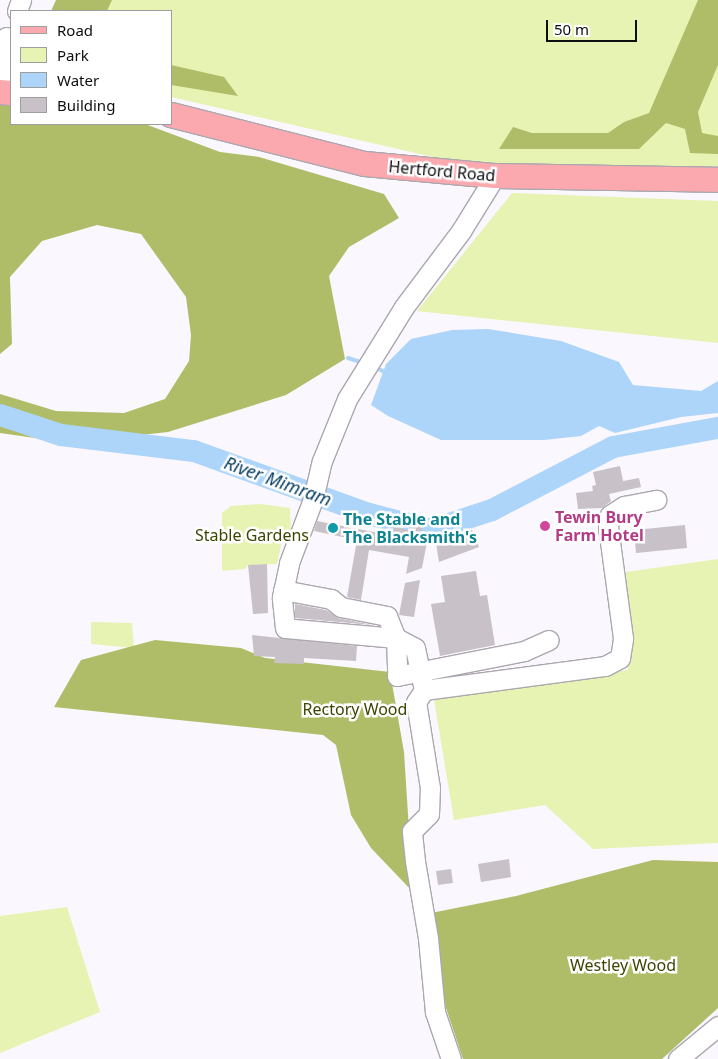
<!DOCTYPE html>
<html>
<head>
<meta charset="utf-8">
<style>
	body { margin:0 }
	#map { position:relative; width:718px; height:1059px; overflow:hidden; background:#fbf7fe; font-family:"Noto Sans",sans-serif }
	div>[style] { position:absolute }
	.green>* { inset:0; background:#e7f3b2 }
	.forest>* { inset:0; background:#afbd68 }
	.water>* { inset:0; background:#add5fa }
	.stream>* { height:4px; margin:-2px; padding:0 2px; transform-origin:2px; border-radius:2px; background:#add5fa }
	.river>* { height:22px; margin:-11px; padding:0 11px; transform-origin:11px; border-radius:11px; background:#add5fa }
	.building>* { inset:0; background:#c8c1c8 }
	.roads { filter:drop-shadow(1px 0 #aca7af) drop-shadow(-1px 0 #aca7af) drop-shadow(0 1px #aca7af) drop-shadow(0 -1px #aca7af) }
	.minor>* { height:19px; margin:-9.5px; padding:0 9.5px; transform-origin:9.5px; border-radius:9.5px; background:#fff }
	.major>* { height:24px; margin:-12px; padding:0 12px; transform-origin:12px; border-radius:12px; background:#fba9ae }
	.dots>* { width:14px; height:14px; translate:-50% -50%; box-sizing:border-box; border:2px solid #fff; border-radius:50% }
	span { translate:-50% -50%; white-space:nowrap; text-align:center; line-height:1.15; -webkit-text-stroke:5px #fff; paint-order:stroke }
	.street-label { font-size:16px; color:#0e0d0f }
	.hotel-label { font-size:16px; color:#b23c85; font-weight:700 }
	.left { translate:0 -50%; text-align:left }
	.culture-label { font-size:16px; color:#0d838f; font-weight:700 }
	.park-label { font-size:16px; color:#3d4400 }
	.water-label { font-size:18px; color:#023a5f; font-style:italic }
	.legend { position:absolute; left:10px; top:10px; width:162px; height:115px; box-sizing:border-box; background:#fff; border:1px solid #9f9e9f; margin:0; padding:6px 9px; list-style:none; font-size:15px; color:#0e0d0f }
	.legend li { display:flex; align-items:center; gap:10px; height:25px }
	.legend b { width:25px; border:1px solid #9f9e9f }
	.scale { position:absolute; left:546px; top:20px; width:91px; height:22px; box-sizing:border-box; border:2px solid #0e0d0f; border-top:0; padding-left:6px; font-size:15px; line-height:18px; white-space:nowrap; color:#0e0d0f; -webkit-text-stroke:4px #fff; paint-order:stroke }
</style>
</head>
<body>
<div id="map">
	<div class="green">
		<div style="clip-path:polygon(77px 0,718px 0,718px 170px,472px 166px,171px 97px,171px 11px,75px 11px)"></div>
		<div style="clip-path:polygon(512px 193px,718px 201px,718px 343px,417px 311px)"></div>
		<div style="clip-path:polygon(261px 504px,290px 508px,291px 530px,281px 545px,277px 564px,248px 565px,245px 569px,222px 571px,222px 513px,231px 506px)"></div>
		<div style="clip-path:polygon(718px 559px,718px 843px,593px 849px,545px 805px,454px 820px,434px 700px,628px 670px,626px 572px)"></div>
		<div style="clip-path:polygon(91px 622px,132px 623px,134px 648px,91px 644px)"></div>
		<div style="clip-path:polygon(67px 907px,100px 1012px,0 1053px,0 916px)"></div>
	</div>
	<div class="forest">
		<div style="clip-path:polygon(56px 0,112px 0,107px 11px,51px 11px)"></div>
		<div style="clip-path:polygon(698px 0,718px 0,718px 65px,698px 112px,702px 133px,718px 136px,718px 154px,690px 153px,685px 129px,666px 123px,639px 149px,499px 149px,513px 127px,532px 133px,608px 133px,624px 122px,649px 113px)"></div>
		<div style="clip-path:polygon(171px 65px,224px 77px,238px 96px,171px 85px)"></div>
		<div style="clip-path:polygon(0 103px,11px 105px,11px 124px,145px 124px,220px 152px,259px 157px,384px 194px,399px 218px,349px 247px,329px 276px,345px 359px,286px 395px,168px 432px,70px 443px,0 433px,0 394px,56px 411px,124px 413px,165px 399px,189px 361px,191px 335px,186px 297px,141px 234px,97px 225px,42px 241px,10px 277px,12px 344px,0 354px)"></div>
		<div style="clip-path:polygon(155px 640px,241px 648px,265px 658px,390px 672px,404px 752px,413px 892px,371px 848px,351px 815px,336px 745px,323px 735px,54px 707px,81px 660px)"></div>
		<div style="clip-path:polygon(653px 860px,718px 862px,718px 1008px,662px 1059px,463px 1059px,446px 1008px,431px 913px,516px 896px)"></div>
	</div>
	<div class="water">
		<div style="clip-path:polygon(488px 329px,561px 341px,619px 362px,633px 385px,701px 391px,718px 381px,718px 413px,681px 417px,615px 433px,599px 426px,581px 436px,544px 440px,441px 440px,388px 416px,371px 405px,386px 364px,411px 339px,452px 330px)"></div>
	</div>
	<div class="stream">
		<div style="left:348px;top:358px;width:16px;rotate:18deg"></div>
		<div style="left:374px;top:367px;width:10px;rotate:24deg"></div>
	</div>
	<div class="river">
		<div style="left:0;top:415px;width:64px;rotate:18.2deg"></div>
		<div style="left:61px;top:435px;width:134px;rotate:6.9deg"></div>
		<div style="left:194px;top:451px;width:186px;rotate:19.8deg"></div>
		<div style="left:369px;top:514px;width:64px;rotate:14.5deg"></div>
		<div style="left:431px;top:530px;width:64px;rotate:-18.2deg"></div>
		<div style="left:492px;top:510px;width:136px;rotate:-27.5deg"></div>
		<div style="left:613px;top:447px;width:107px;rotate:-10.3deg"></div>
	</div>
	<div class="building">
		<div style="clip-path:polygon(620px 466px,623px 481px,639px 478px,641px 487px,609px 494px,611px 501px,602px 508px,578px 509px,576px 493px,593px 491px,592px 486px,596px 485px,593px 472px)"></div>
		<div style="clip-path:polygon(317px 521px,384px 534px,393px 534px,394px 527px,410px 530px,411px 522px,423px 524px,420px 542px,427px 542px,422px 568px,406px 574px,409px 557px,369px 550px,361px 600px,347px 597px,357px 540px,314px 531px)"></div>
		<div style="clip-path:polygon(685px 525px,687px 548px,636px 553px,634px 530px)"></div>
		<div style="clip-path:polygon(472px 530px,479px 547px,439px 562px,436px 543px)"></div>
		<div style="clip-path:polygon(267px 564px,268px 613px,253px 614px,248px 565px)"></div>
		<div style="clip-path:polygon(476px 571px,480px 596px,487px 595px,495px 645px,440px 656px,431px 604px,445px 602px,441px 576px)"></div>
		<div style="clip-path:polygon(420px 580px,414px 617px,399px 615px,405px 583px)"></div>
		<div style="clip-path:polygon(295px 604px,326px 610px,338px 618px,372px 625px,295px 618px)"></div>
		<div style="clip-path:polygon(252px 635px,357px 646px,356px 661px,304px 658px,304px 664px,274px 663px,275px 657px,254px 656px)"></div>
		<div style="clip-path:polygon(509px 859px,511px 877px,481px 882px,478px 864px)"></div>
		<div style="clip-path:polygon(451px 869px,453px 883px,438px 885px,436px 871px)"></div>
	</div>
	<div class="roads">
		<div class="minor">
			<div style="left:17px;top:11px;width:12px;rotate:-70deg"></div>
			<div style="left:6px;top:37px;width:56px;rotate:86.9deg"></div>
			<div style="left:283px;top:590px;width:49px;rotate:10.6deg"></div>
			<div style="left:331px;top:599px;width:13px;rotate:39deg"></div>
			<div style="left:341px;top:607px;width:47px;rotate:11.1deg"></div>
			<div style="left:387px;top:616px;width:24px;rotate:68deg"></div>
			<div style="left:396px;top:638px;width:38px;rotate:88deg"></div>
			<div style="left:397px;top:676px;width:129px;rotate:-11.1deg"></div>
			<div style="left:524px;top:651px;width:27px;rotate:-24deg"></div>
			<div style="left:424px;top:690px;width:183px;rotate:-7.6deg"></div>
			<div style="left:605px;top:666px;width:17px;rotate:-28deg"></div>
			<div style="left:620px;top:658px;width:20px;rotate:-81deg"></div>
			<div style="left:623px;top:638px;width:112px;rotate:-97.7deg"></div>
			<div style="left:608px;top:527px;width:12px;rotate:-81deg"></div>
			<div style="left:610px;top:515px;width:17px;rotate:-33deg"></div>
			<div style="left:624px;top:506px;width:33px;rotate:-11deg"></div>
			<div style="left:451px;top:1059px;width:50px;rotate:-108.8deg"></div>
			<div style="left:435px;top:1012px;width:74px;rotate:-95.4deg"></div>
			<div style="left:428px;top:938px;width:78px;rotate:-99.6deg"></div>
			<div style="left:415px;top:861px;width:30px;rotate:-96deg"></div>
			<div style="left:412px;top:831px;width:24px;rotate:-45deg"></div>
			<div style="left:429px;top:814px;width:26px;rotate:-88deg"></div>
			<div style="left:430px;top:788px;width:87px;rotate:-99.2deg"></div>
			<div style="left:416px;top:702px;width:14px;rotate:-56deg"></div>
			<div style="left:424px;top:690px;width:43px;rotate:-102.1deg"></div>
			<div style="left:415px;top:648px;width:21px;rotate:-152deg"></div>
			<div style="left:396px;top:638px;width:111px;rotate:-174.9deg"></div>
			<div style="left:285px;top:628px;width:31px;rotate:-96deg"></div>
			<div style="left:282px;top:597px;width:35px;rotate:-78deg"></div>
			<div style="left:289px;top:563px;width:68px;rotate:-69.4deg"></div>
			<div style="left:313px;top:499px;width:39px;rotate:-77deg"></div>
			<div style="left:322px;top:461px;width:67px;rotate:-68deg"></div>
			<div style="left:347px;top:399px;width:108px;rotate:-58.2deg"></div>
			<div style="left:404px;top:307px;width:95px;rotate:-53.1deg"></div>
			<div style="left:461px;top:231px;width:65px;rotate:-58.3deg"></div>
			<div style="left:678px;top:1059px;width:52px;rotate:-39.5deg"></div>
		</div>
		<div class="major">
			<div style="left:0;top:92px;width:11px;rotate:5deg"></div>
			<div style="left:171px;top:115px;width:200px;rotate:14.2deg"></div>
			<div style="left:365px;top:164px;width:131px;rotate:5.3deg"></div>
			<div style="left:495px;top:176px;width:223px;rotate:1deg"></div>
		</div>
	</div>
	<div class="dots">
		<div style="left:545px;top:526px;background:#d1479c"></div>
		<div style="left:333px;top:528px;background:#0f9aa8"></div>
	</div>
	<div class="street-label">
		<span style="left:442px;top:171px;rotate:5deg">Hertford Road</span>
	</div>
	<div class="hotel-label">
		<span class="left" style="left:555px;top:526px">Tewin Bury<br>Farm Hotel</span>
	</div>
	<div class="culture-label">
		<span class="left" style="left:343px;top:528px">The Stable and<br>The Blacksmith's</span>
	</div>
	<div class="park-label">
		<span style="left:252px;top:535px">Stable Gardens</span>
		<span style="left:355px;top:709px">Rectory Wood</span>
		<span style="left:623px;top:965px">Westley Wood</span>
	</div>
	<div class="water-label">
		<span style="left:278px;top:481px;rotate:20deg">River Mimram</span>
	</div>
	<ul class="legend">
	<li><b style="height:6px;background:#fba9ae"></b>Road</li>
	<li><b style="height:14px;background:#e7f3b2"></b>Park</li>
	<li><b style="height:14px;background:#add5fa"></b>Water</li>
	<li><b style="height:14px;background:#c8c1c8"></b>Building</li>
	</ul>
	<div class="scale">50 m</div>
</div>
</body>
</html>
